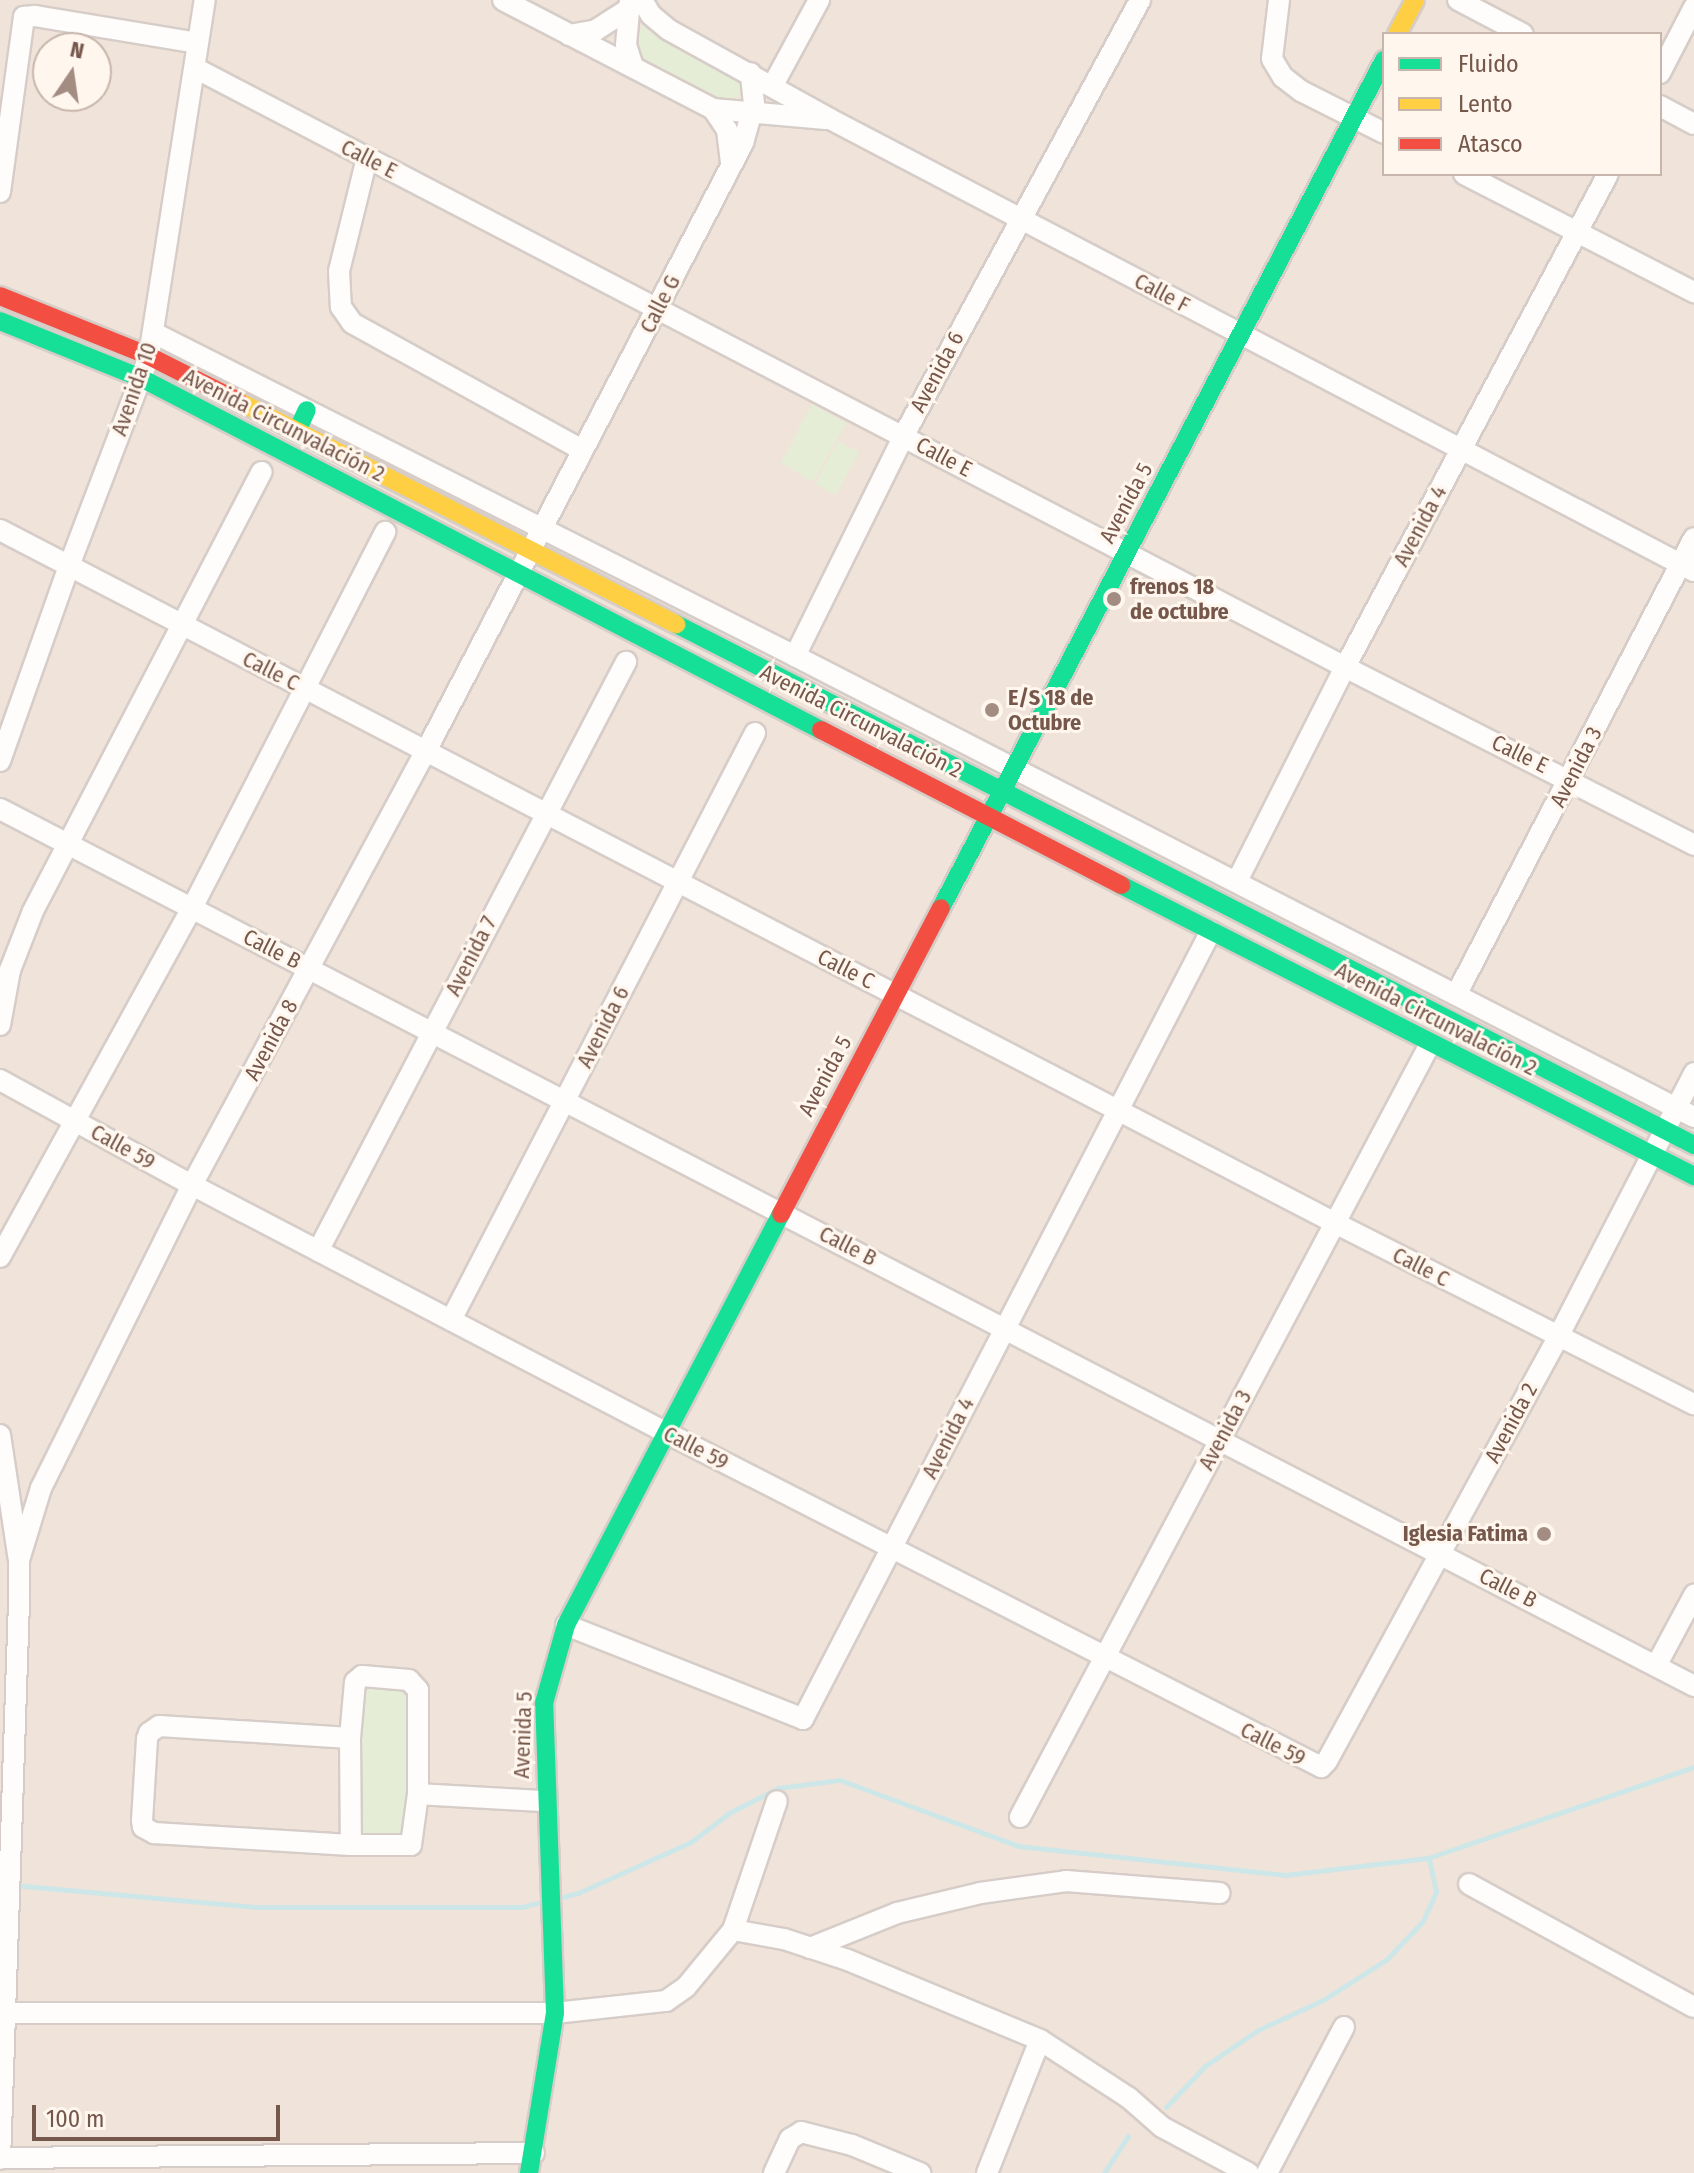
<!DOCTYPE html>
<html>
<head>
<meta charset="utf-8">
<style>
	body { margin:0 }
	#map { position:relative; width:1694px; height:2173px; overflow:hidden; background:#f7f1eb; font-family:"Fira Sans Condensed",sans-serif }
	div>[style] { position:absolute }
	.residential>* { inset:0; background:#f0e3d9 }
	.green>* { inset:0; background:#e5edd6 }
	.stream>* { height:5px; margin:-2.5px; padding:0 2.5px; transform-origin:2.5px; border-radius:2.5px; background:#cde7e8 }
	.roads { filter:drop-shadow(2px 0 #d6cdc8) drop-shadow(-2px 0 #d6cdc8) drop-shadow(0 2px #d6cdc8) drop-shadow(0 -2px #d6cdc8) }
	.street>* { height:20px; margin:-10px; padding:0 10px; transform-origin:10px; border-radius:10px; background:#fefdfc }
	.fast>* { height:18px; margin:-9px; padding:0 9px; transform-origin:9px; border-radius:9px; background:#16e098 }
	.slow>* { height:18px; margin:-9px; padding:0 9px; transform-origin:9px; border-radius:9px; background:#ffcf43 }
	.jam>* { height:18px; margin:-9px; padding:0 9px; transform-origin:9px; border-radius:9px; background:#f24e42 }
	.dots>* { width:22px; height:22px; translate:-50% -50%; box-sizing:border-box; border:4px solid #fff6ed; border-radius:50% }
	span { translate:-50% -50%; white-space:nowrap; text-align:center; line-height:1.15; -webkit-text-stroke:6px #fff6ed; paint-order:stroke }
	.street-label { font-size:22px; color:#76574b }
	.poi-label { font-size:22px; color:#76574b; font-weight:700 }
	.left { translate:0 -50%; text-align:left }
	.right { translate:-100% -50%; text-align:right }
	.legend { position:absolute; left:1382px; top:32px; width:280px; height:144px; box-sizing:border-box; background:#fff6ed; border:2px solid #c8b6ac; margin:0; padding:10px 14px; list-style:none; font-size:24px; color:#76574b }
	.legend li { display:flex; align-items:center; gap:16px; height:40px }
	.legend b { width:40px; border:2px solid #c8b6ac }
	.north { position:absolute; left:32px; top:32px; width:80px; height:80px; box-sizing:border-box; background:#fff6ed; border:2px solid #c8b6ac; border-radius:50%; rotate:13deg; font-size:22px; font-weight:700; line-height:32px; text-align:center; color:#76574b }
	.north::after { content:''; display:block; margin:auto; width:28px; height:36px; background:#a38d83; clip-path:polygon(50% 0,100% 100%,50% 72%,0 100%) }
	.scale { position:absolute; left:32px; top:2105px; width:248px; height:36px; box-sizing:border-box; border:4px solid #76574b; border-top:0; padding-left:10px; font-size:24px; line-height:28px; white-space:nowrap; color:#76574b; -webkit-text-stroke:6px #fff6ed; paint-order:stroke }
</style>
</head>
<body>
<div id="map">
	<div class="residential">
		<div style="clip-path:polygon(evenodd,0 0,1694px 0,1694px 2173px,0 2173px,0 0,1384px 34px,1660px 34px,1660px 174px,1384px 174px,1384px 34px,0 0,48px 48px,96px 48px,96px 96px,48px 96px,48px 48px)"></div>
	</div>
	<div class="green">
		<div style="clip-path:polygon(642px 24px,750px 81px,730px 107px,634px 59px)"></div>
		<div style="clip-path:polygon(812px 404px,846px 423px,813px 482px,781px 463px)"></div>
		<div style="clip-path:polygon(838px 441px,859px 452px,836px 495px,815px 484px)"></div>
		<div style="clip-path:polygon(360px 1685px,410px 1689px,408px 1843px,358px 1841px)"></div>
	</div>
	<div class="stream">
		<div style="left:13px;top:1885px;width:244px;rotate:5.2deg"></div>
		<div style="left:256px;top:1907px;width:266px"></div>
		<div style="left:522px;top:1907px;width:20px;rotate:-15deg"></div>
		<div style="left:559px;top:1898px;width:20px;rotate:-15deg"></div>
		<div style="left:578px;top:1893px;width:124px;rotate:-24.3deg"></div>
		<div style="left:691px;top:1842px;width:48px;rotate:-37.3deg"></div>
		<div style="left:729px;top:1813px;width:55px;rotate:-27deg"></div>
		<div style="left:778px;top:1788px;width:63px;rotate:-7.4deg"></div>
		<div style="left:840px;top:1780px;width:190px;rotate:20.3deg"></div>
		<div style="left:1018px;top:1846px;width:269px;rotate:6.2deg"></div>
		<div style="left:1285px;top:1875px;width:144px;rotate:-6.8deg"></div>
		<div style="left:1428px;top:1858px;width:281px;rotate:-18.9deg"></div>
		<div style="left:1166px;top:2107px;width:57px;rotate:-46.4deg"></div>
		<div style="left:1205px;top:2066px;width:64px;rotate:-34.2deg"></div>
		<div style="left:1258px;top:2030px;width:72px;rotate:-24.8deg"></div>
		<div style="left:1323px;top:2000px;width:76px;rotate:-32.6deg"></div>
		<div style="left:1387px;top:1959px;width:52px;rotate:-46.5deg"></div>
		<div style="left:1423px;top:1921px;width:32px;rotate:-66deg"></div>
		<div style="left:1436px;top:1892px;width:35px;rotate:-102deg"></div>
		<div style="left:1104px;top:2173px;width:44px;rotate:-57deg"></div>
	</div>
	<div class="roads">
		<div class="street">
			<div style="left:503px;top:0;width:237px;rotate:27.4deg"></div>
			<div style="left:713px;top:109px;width:25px;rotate:56deg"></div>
			<div style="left:727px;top:130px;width:34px;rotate:83deg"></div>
			<div style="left:630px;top:0;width:45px;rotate:95.1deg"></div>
			<div style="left:626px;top:45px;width:23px;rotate:72deg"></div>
			<div style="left:642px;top:0;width:17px;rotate:59deg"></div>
			<div style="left:651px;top:15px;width:23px;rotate:40deg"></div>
			<div style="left:669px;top:30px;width:184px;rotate:28.9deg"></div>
			<div style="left:830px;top:119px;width:975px;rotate:27.62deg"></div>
			<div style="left:1279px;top:0;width:59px;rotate:96.8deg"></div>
			<div style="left:1272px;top:59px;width:21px;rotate:59deg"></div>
			<div style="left:1283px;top:77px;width:23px;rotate:38deg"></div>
			<div style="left:1301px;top:91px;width:93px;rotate:26.8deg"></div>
			<div style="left:1458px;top:0;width:73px;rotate:27.6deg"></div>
			<div style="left:569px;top:35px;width:27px;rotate:-10deg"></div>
			<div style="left:596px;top:30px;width:38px;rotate:-33deg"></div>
			<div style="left:195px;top:68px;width:1297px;rotate:27.51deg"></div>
			<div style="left:1345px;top:667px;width:392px;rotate:27deg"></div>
			<div style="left:1660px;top:73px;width:74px;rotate:-62.7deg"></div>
			<div style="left:773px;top:85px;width:97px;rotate:-61.6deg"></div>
			<div style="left:1660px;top:106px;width:38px;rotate:28deg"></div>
			<div style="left:713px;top:109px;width:113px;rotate:5.1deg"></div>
			<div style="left:367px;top:158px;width:116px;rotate:103.9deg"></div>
			<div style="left:339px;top:271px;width:36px;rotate:87deg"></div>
			<div style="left:341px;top:307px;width:19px;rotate:55deg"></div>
			<div style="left:352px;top:323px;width:263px;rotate:28.9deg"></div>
			<div style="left:1464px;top:174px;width:259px;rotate:27.2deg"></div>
			<div style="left:0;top:192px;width:177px;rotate:-82.2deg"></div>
			<div style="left:24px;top:17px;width:11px;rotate:-5deg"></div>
			<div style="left:35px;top:16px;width:165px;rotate:9.4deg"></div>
			<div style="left:154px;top:333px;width:718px;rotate:26.74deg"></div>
			<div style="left:795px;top:656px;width:1010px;rotate:27.15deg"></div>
			<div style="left:0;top:530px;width:1504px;rotate:27.43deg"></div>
			<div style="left:1335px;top:1223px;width:402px;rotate:26.8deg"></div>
			<div style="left:795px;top:656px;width:246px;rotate:-63.7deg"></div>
			<div style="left:904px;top:435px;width:495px;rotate:-61.5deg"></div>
			<div style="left:0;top:761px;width:207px;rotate:-70.5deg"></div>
			<div style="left:69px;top:566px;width:225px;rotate:-69.1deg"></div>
			<div style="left:149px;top:356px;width:360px;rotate:-81.1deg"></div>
			<div style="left:0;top:809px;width:1908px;rotate:27.37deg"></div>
			<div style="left:1237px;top:881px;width:240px;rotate:-63.2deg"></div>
			<div style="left:1345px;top:667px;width:559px;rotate:-61.92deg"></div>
			<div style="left:1456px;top:995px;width:515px;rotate:-62.49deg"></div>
			<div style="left:0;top:1025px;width:56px;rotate:-79.7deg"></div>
			<div style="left:10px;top:970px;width:63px;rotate:-68.7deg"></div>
			<div style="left:33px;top:911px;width:495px;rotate:-62.5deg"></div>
			<div style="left:0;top:1080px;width:219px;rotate:28.7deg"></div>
			<div style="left:192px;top:1185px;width:534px;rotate:27.57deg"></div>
			<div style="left:665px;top:1432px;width:737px;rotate:27.05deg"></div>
			<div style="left:1321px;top:1767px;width:8px;rotate:-45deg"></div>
			<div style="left:1327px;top:1761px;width:483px;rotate:-61.4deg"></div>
			<div style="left:1558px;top:1337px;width:297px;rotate:-62.7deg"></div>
			<div style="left:318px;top:1251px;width:665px;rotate:-62.39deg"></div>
			<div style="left:0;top:1257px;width:398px;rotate:-61.2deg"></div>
			<div style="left:192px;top:908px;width:423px;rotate:-62.8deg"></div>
			<div style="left:451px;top:1320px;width:661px;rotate:-62.62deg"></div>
			<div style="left:0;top:1435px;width:126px;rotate:81.4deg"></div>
			<div style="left:19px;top:1560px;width:42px;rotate:90deg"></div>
			<div style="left:19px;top:1602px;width:557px;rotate:91.95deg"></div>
			<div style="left:19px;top:1560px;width:75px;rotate:-73deg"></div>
			<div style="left:41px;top:1488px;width:339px;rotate:-63.5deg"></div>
			<div style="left:192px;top:1185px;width:493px;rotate:-61.7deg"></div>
			<div style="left:426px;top:751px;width:686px;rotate:-62.46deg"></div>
			<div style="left:743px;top:143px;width:41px;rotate:-74.2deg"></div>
			<div style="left:754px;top:104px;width:31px;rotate:-96deg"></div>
			<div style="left:566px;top:1625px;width:255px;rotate:21.6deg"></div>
			<div style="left:803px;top:1719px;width:887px;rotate:-62.63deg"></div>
			<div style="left:1656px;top:1666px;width:81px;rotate:-61.8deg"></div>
			<div style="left:350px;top:1738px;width:191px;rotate:-176.4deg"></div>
			<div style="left:159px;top:1726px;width:12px;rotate:145deg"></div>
			<div style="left:149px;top:1733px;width:6px;rotate:108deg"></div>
			<div style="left:147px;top:1739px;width:81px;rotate:93.5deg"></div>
			<div style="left:142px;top:1820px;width:7px;rotate:82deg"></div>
			<div style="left:143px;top:1827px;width:13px;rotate:29deg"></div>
			<div style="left:154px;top:1833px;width:197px;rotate:3.5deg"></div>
			<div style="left:351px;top:1845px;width:60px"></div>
			<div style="left:411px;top:1845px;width:51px;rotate:-82.2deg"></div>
			<div style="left:418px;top:1794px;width:104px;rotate:-90deg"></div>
			<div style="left:418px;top:1690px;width:13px;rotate:-132deg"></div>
			<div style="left:409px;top:1680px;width:47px;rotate:-175.1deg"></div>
			<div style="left:362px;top:1676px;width:9px;rotate:139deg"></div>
			<div style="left:355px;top:1682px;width:56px;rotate:95.1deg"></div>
			<div style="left:350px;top:1738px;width:107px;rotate:89.5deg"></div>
			<div style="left:418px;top:1794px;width:127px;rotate:3.2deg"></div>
			<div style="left:1020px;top:1817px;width:875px;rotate:-62.06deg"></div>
			<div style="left:1469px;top:1884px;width:256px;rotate:28.7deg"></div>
			<div style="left:733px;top:1930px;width:136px;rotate:-71.2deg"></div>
			<div style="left:810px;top:1948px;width:94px;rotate:-21.9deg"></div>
			<div style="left:897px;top:1913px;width:85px;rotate:-13.5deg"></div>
			<div style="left:980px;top:1893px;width:87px;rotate:-7.9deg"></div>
			<div style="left:1066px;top:1881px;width:154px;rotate:4.5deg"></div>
			<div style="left:0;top:2013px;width:555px"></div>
			<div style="left:555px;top:2013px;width:112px;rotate:-6.2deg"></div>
			<div style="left:666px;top:2001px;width:24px;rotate:-35deg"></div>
			<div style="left:686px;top:1987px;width:74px;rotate:-50.5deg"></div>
			<div style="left:733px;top:1930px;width:52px;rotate:10deg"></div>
			<div style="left:784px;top:1939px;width:67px;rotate:18.2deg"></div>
			<div style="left:848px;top:1960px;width:208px;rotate:22.6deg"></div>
			<div style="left:1040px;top:2040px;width:106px;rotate:33.1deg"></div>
			<div style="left:1129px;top:2098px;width:44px;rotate:41.3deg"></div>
			<div style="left:1162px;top:2127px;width:98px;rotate:28.1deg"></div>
			<div style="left:0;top:2158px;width:534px;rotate:-0.54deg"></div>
			<div style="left:774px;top:2173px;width:38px;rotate:-65deg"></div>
			<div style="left:790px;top:2139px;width:13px;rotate:-32deg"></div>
			<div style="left:801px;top:2132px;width:53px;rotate:14.3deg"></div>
			<div style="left:852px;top:2145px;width:74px;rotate:22.4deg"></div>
			<div style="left:987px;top:2173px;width:143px;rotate:-68.3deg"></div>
			<div style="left:1267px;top:2173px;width:165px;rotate:-62.2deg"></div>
		</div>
		<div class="fast">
			<div style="left:0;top:321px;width:152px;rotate:22deg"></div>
			<div style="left:141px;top:378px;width:766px;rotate:27.37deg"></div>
			<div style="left:297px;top:431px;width:23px;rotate:-65deg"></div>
			<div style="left:676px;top:624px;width:1144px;rotate:27.1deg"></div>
			<div style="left:1121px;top:885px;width:643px;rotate:26.92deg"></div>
			<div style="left:941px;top:908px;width:957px;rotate:-62.42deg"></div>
			<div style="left:529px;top:2173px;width:162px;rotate:-80.8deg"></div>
			<div style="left:555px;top:2013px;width:310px;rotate:-92deg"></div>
			<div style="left:544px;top:1703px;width:81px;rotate:-74.2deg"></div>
			<div style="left:566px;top:1625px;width:464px;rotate:-62.4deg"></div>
		</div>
		<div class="slow">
			<div style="left:1397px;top:34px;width:38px;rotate:-62deg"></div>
			<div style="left:238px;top:401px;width:492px;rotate:27deg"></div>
		</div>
		<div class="jam">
			<div style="left:0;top:296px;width:161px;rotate:21.9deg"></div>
			<div style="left:149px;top:356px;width:100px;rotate:26.8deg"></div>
			<div style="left:821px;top:730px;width:338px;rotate:27.3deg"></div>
			<div style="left:781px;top:1214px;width:345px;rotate:-62.4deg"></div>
		</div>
	</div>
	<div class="dots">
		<div style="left:1114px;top:599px;background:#a38d83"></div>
		<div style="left:992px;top:710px;background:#a38d83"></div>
		<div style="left:1544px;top:1534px;background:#a38d83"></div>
	</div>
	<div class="street-label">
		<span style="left:369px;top:159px;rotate:27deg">Calle E</span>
		<span style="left:1162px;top:293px;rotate:28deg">Calle F</span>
		<span style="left:660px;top:304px;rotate:-63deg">Calle G</span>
		<span style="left:937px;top:372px;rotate:-62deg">Avenida 6</span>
		<span style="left:134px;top:389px;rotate:-71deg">Avenida 10</span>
		<span style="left:284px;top:425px;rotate:27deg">Avenida Circunvalación 2</span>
		<span style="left:944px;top:457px;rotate:28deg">Calle E</span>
		<span style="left:1126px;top:503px;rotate:-62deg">Avenida 5</span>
		<span style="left:1420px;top:526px;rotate:-62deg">Avenida 4</span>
		<span style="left:271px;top:671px;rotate:27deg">Calle C</span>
		<span style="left:861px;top:721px;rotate:27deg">Avenida Circunvalación 2</span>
		<span style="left:1520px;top:754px;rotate:26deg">Calle E</span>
		<span style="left:1576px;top:767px;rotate:-63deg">Avenida 3</span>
		<span style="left:272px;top:949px;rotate:27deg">Calle B</span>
		<span style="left:471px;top:956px;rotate:-63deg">Avenida 7</span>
		<span style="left:846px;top:969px;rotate:27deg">Calle C</span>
		<span style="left:1436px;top:1019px;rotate:27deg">Avenida Circunvalación 2</span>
		<span style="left:603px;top:1027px;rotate:-63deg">Avenida 6</span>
		<span style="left:271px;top:1040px;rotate:-62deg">Avenida 8</span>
		<span style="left:825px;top:1076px;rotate:-62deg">Avenida 5</span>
		<span style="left:123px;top:1147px;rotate:29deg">Calle 59</span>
		<span style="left:848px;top:1246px;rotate:27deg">Calle B</span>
		<span style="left:1421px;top:1267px;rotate:27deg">Calle C</span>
		<span style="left:1511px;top:1423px;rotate:-62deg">Avenida 2</span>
		<span style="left:1225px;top:1430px;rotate:-62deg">Avenida 3</span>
		<span style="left:948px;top:1438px;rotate:-63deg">Avenida 4</span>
		<span style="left:696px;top:1448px;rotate:27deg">Calle 59</span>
		<span style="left:1508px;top:1588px;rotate:27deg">Calle B</span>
		<span style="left:523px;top:1735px;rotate:-88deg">Avenida 5</span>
		<span style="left:1273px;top:1744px;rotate:27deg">Calle 59</span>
	</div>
	<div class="poi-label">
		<span class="left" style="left:1130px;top:599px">frenos 18<br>de octubre</span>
		<span class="left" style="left:1008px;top:710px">E/S 18 de<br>Octubre</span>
		<span class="right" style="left:1528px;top:1534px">Iglesia Fatima</span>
	</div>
	<ul class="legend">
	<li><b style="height:10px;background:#16e098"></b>Fluido</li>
	<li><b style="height:10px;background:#ffcf43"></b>Lento</li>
	<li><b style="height:10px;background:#f24e42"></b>Atasco</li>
	</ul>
	<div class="north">N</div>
	<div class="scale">100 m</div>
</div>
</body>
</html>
